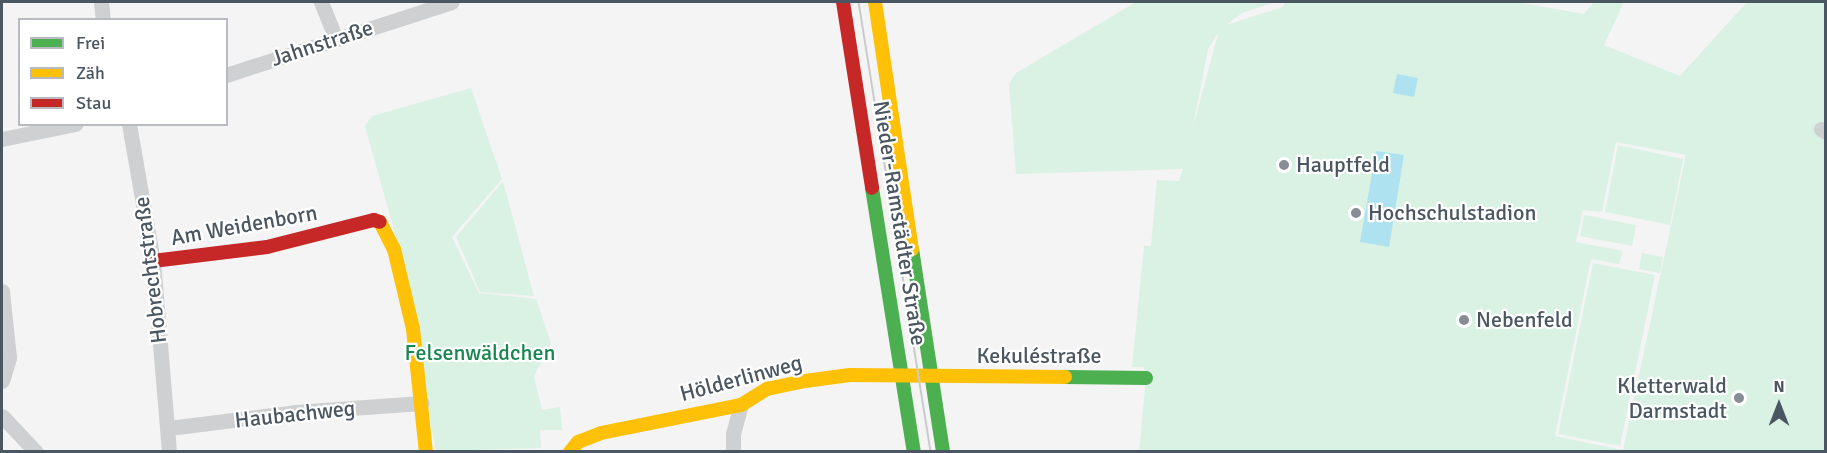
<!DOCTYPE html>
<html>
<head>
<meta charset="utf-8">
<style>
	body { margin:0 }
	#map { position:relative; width:1827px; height:453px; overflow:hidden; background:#f4f4f4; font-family:Signika,sans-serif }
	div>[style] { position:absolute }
	.green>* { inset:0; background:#d9f2e3 }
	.water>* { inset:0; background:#aee2f0 }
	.street>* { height:15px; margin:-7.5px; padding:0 7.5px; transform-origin:7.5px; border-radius:7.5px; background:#ced0d2 }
	.fast>* { height:14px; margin:-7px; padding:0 7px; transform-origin:7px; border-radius:7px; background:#4caf50 }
	.slow>* { height:14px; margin:-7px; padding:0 7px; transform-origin:7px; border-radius:7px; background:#ffc107 }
	.jam>* { height:14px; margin:-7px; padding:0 7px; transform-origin:7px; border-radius:7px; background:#c62828 }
	.tram>* { height:1.5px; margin:-0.75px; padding:0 0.75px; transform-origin:0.75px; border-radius:0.75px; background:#c9cacc }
	.dots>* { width:16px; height:16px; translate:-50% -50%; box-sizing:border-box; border:3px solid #fff; border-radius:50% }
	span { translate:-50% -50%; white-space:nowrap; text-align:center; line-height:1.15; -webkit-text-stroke:4.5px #fff; paint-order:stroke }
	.street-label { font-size:22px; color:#4a5661 }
	.poi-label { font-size:22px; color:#4a5661 }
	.left { translate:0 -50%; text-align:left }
	.right { translate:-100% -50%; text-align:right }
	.park-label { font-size:22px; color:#17864f }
	.frame { position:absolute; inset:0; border:3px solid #4a5661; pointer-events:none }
	.legend { position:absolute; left:18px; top:18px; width:210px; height:108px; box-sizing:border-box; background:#fff; border:2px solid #b7bbc0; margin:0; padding:8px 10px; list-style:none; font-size:18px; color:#4a5661 }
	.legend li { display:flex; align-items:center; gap:12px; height:30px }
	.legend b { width:30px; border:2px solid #b7bbc0 }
	.north { position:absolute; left:1749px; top:375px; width:60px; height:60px; -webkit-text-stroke:4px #fff; paint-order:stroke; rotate:0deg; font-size:16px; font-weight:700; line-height:24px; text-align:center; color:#4a5661 }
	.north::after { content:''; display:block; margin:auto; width:21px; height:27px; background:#4a5661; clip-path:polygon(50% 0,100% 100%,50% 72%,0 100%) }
</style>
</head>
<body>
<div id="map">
	<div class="green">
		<div style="clip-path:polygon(evenodd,1136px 2px,1275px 2px,1242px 13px,1226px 25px,1283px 7px,1285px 2px,1517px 2px,1584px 14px,1594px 2px,1624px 2px,1604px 45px,1680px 76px,1747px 2px,1825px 2px,1825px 451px,1139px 451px,1146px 378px,1144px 367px,1132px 367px,1144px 246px,1151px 246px,1157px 180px,1179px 181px,1183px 169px,1016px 174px,1009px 84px,1016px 73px,1136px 2px,1217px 34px,1218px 34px,1193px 127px,1208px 49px,1217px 34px,1136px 2px,1616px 142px,1686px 155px,1623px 450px,1555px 436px,1591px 259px,1619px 264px,1623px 251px,1576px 242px,1583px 210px,1602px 212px,1616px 142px)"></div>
		<div style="clip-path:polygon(471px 88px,502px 179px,452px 237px,479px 293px,536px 299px,551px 344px,534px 376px,542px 410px,560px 407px,562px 430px,540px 430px,541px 448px,436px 451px,399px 248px,365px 126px,372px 116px)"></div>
		<div style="clip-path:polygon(1618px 145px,1683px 159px,1670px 225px,1605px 212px)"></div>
		<div style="clip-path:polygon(503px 181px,534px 296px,480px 292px,456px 237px)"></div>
		<div style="clip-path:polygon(1584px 215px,1636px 225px,1632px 246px,1580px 236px)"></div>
		<div style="clip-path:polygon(1642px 253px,1663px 257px,1660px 273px,1639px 269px)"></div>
		<div style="clip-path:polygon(1593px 263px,1655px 275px,1620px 446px,1558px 434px)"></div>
	</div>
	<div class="water">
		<div style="clip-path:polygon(1397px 74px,1418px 78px,1414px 97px,1393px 93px)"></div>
		<div style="clip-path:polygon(1376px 151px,1404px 155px,1389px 247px,1360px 242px)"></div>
	</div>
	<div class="street">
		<div style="left:101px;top:2px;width:18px;rotate:84deg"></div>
		<div style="left:321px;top:2px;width:38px;rotate:68deg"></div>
		<div style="left:226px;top:75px;width:237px;rotate:-17.9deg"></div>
		<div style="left:129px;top:124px;width:139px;rotate:80.1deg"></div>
		<div style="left:153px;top:261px;width:192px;rotate:85.2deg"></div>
		<div style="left:1821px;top:129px;width:6px;rotate:31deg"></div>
		<div style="left:2px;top:139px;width:75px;rotate:-11.6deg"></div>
		<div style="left:2px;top:291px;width:67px;rotate:84deg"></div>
		<div style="left:9px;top:358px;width:24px;rotate:107deg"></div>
		<div style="left:2px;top:416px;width:50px;rotate:46.6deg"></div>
		<div style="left:169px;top:428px;width:127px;rotate:-7.2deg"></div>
		<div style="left:295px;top:412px;width:127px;rotate:-4.1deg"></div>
		<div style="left:733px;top:452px;width:18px;rotate:-90deg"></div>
		<div style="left:733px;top:434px;width:30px;rotate:-75deg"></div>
	</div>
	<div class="fast">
		<div style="left:872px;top:188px;width:267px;rotate:81deg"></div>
		<div style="left:912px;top:249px;width:205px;rotate:81.3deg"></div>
		<div style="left:1065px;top:377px;width:81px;rotate:0.7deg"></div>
	</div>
	<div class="slow">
		<div style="left:875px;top:2px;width:250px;rotate:81.5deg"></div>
		<div style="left:380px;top:222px;width:30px;rotate:63deg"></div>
		<div style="left:394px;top:249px;width:82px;rotate:76.6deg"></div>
		<div style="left:413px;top:329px;width:124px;rotate:84deg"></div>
		<div style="left:570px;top:452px;width:13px;rotate:-51deg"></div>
		<div style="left:578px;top:442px;width:25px;rotate:-21deg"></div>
		<div style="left:601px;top:433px;width:143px;rotate:-11.3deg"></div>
		<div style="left:741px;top:405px;width:31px;rotate:-32deg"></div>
		<div style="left:767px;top:389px;width:39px;rotate:-12deg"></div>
		<div style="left:805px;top:381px;width:45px;rotate:-7.6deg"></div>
		<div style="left:850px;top:375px;width:215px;rotate:0.5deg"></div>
	</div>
	<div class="jam">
		<div style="left:843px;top:2px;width:188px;rotate:81.1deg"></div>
		<div style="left:153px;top:261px;width:115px;rotate:-7deg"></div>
		<div style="left:267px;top:247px;width:110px;rotate:-14.2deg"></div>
		<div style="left:374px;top:220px;width:6px;rotate:18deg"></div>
	</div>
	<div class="tram">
		<div style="left:859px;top:2px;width:456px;rotate:80.9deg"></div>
	</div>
	<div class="dots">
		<div style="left:1284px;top:165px;background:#868d94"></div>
		<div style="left:1356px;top:213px;background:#868d94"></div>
		<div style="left:1464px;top:320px;background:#868d94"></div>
		<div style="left:1739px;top:398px;background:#868d94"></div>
	</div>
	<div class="street-label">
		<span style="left:322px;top:43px;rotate:-18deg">Jahnstraße</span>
		<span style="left:900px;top:223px;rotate:81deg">Nieder-Ramstädter Straße</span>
		<span style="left:244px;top:225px;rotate:-10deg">Am Weidenborn</span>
		<span style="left:150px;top:270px;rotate:-97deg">Hobrechtstraße</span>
		<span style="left:1039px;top:356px">Kekuléstraße</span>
		<span style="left:741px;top:378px;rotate:-15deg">Hölderlinweg</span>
		<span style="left:295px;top:414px;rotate:-6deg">Haubachweg</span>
	</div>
	<div class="poi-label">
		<span class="left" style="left:1296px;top:165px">Hauptfeld</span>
		<span class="left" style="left:1368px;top:213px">Hochschulstadion</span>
		<span class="left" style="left:1476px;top:320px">Nebenfeld</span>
		<span class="right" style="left:1727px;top:398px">Kletterwald<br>Darmstadt</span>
	</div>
	<div class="park-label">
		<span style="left:480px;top:353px">Felsenwäldchen</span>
	</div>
	<div class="frame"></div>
	<ul class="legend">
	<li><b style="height:8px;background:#4caf50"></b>Frei</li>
	<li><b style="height:8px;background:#ffc107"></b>Zäh</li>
	<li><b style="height:8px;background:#c62828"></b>Stau</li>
	</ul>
	<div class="north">N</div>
</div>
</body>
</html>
